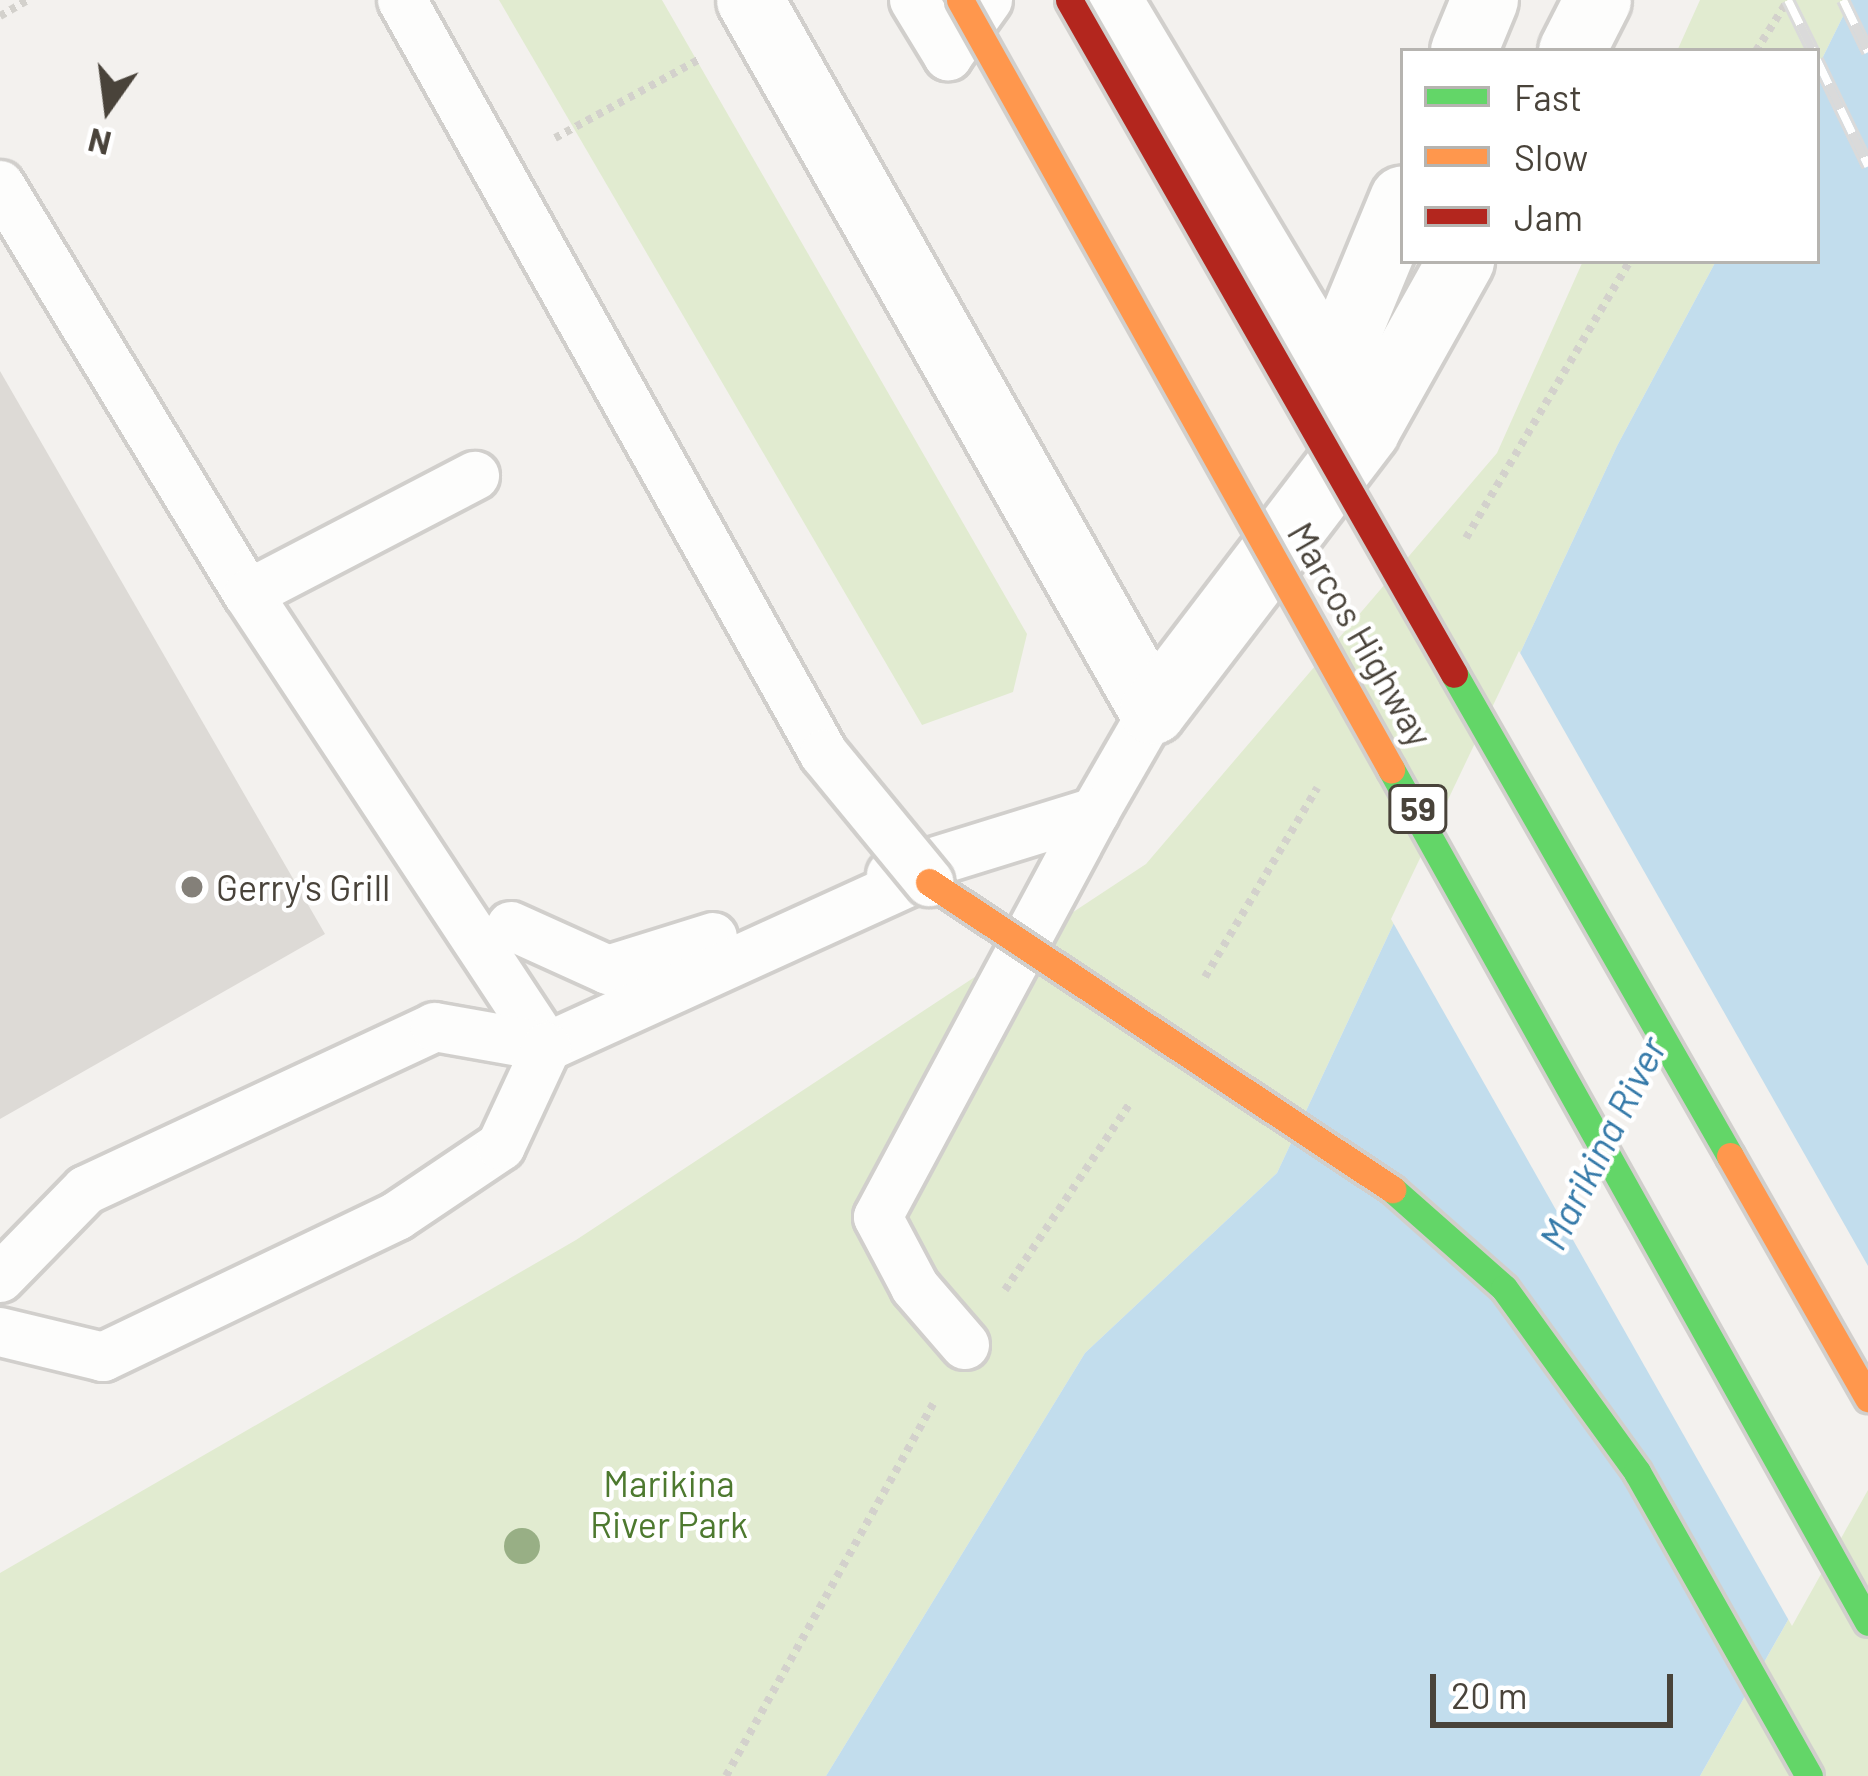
<!DOCTYPE html>
<html>
<head>
<meta charset="utf-8">
<style>
	body { margin:0 }
	#map { position:relative; width:1868px; height:1776px; overflow:hidden; background:#f3f1ee; font-family:Barlow,sans-serif }
	div>[style] { position:absolute }
	.green>* { inset:0; background:#e1ebd0 }
	.water>* { inset:0; background:#c2dded }
	.pier>* { inset:0; background:#f3f1ee }
	.building>* { inset:0; background:#dddad6 }
	.path>* { height:8px; margin-top:-4px; transform-origin:0; background:repeating-linear-gradient(90deg,#d3d1cc 0 6px,transparent 0 12px) }
	.roads { filter:drop-shadow(3px 0 #d1cfcc) drop-shadow(-3px 0 #d1cfcc) drop-shadow(0 3px #d1cfcc) drop-shadow(0 -3px #d1cfcc) }
	.lane>* { height:48px; margin:-24px; padding:0 24px; transform-origin:24px; border-radius:24px; background:#fdfdfc }
	.street>* { height:66px; margin:-33px; padding:0 33px; transform-origin:33px; border-radius:33px; background:#fdfdfc }
	.rail>* { height:14px; margin-top:-7px; transform-origin:0; background:repeating-linear-gradient(90deg,#fff 0 27px,#dadada 0 54px); box-sizing:border-box; border-block:3px solid #dadada }
	.bridges { filter:drop-shadow(3px 0 #d1cfcc) drop-shadow(-3px 0 #d1cfcc) drop-shadow(0 3px #d1cfcc) drop-shadow(0 -3px #d1cfcc) }
	.lane-bridge>* { height:48px; margin:-24px; padding:0 24px; transform-origin:24px; border-radius:24px; background:#fdfdfc }
	.fast-bridge>* { height:27px; margin:-13.5px; padding:0 13.5px; transform-origin:13.5px; border-radius:13.5px; background:#63d668 }
	.slow-bridge>* { height:27px; margin:-13.5px; padding:0 13.5px; transform-origin:13.5px; border-radius:13.5px; background:#ff974d }
	.jam-bridge>* { height:27px; margin:-13.5px; padding:0 13.5px; transform-origin:13.5px; border-radius:13.5px; background:#b3261e }
	.trees>* { width:36px; height:36px; margin:-18px; border-radius:50%; background:#98af85 }
	.dots>* { width:33px; height:33px; translate:-50% -50%; box-sizing:border-box; border:6px solid #fff; border-radius:50% }
	span { translate:-50% -50%; white-space:nowrap; text-align:center; line-height:1.15; -webkit-text-stroke:9px #fff; paint-order:stroke }
	.shield-label span { padding:3px 9px; background:#fff; border:3px solid; border-radius:9px; -webkit-text-stroke-width:0 }
	.shield-label { font-size:33px; color:#49433a; font-weight:700 }
	.street-label { font-size:36px; color:#49433a }
	.poi-label { font-size:36px; color:#49433a }
	.left { translate:0 -50%; text-align:left }
	.park-label { font-size:36px; color:#4d792f }
	.water-label { font-size:39px; color:#357aa9; font-style:italic }
	.legend { position:absolute; left:1400px; top:48px; width:420px; height:216px; box-sizing:border-box; background:#fff; border:3px solid #b6b4b0; margin:0; padding:15px 21px; list-style:none; font-size:36px; color:#49433a }
	.legend li { display:flex; align-items:center; gap:24px; height:60px }
	.legend b { width:60px; border:3px solid #b6b4b0 }
	.north { position:absolute; left:48px; top:48px; width:120px; height:120px; -webkit-text-stroke:9px #fff; paint-order:stroke; rotate:194deg; font-size:33px; font-weight:700; line-height:48px; text-align:center; color:#49433a }
	.north::after { content:''; display:block; margin:auto; width:42px; height:54px; background:#49433a; clip-path:polygon(50% 0,100% 100%,50% 72%,0 100%) }
	.scale { position:absolute; left:1430px; top:1674px; width:243px; height:54px; box-sizing:border-box; border:6px solid #49433a; border-top:0; padding-left:15px; font-size:36px; line-height:42px; white-space:nowrap; color:#49433a; -webkit-text-stroke:9px #fff; paint-order:stroke }
</style>
</head>
<body>
<div id="map">
	<div class="green">
		<div style="clip-path:polygon(499px 0,662px 0,1027px 634px,1013px 692px,922px 725px)"></div>
		<div style="clip-path:polygon(1700px 0,1851px 0,1817px 69px,1817px 51px,1677px 51px)"></div>
		<div style="clip-path:polygon(1583px 261px,1716px 261px,1617px 446px,1277px 1173px,1085px 1353px,826px 1776px,0 1776px,0 1573px,576px 1240px,1146px 864px,1497px 453px)"></div>
		<div style="clip-path:polygon(1868px 1478px,1868px 1776px,1700px 1776px)"></div>
	</div>
	<div class="water">
		<div style="clip-path:polygon(1851px 0,1868px 0,1868px 1478px,1700px 1776px,826px 1776px,1085px 1353px,1277px 1173px,1617px 446px,1716px 261px,1817px 261px,1817px 69px)"></div>
	</div>
	<div class="pier">
		<div style="clip-path:polygon(1519px 651px,1868px 1266px,1868px 1490px,1792px 1626px,1391px 919px)"></div>
	</div>
	<div class="building">
		<div style="clip-path:polygon(0 371px,325px 934px,0 1119px)"></div>
	</div>
	<div class="path">
		<div style="left:0;top:16px;width:32px;rotate:-30deg"></div>
		<div style="left:1756px;top:51px;width:60px;rotate:-57.9deg"></div>
		<div style="left:555px;top:138px;width:165px;rotate:-28.6deg"></div>
		<div style="left:1466px;top:538px;width:322px;rotate:-59.4deg"></div>
		<div style="left:1205px;top:977px;width:220px;rotate:-59.3deg"></div>
		<div style="left:1005px;top:1290px;width:225px;rotate:-56.2deg"></div>
		<div style="left:726px;top:1776px;width:426px;rotate:-60.9deg"></div>
	</div>
	<div class="roads">
		<div class="lane">
			<div style="left:914px;top:0;width:66px;rotate:58.7deg"></div>
			<div style="left:948px;top:56px;width:69px;rotate:-54.5deg"></div>
			<div style="left:0;top:185px;width:478px;rotate:58.8deg"></div>
			<div style="left:248px;top:594px;width:543px;rotate:56.57deg"></div>
			<div style="left:248px;top:594px;width:256px;rotate:-27.5deg"></div>
			<div style="left:891px;top:875px;width:214px;rotate:-17.2deg"></div>
			<div style="left:1095px;top:812px;width:116px;rotate:-60.1deg"></div>
			<div style="left:511px;top:926px;width:107px;rotate:24.4deg"></div>
			<div style="left:608px;top:970px;width:110px;rotate:-17.4deg"></div>
			<div style="left:0;top:1278px;width:123px;rotate:-45.7deg"></div>
			<div style="left:86px;top:1190px;width:385px;rotate:-25deg"></div>
			<div style="left:435px;top:1027px;width:114px;rotate:10.1deg"></div>
			<div style="left:547px;top:1047px;width:414px;rotate:-24.5deg"></div>
			<div style="left:0;top:1332px;width:106px;rotate:13.6deg"></div>
			<div style="left:103px;top:1357px;width:326px;rotate:-25.6deg"></div>
			<div style="left:397px;top:1216px;width:125px;rotate:-33.9deg"></div>
			<div style="left:501px;top:1146px;width:109px;rotate:-65.1deg"></div>
			<div style="left:965px;top:1345px;width:77px;rotate:-130.8deg"></div>
			<div style="left:915px;top:1287px;width:79px;rotate:-117.9deg"></div>
			<div style="left:878px;top:1217px;width:459px;rotate:-61.8deg"></div>
		</div>
		<div class="street">
			<div style="left:750px;top:0;width:817px;rotate:60.46deg"></div>
			<div style="left:1153px;top:711px;width:352px;rotate:-52.7deg"></div>
			<div style="left:1366px;top:431px;width:195px;rotate:-60.8deg"></div>
			<div style="left:1108px;top:0;width:502px;rotate:59.09deg"></div>
			<div style="left:1464px;top:51px;width:55px;rotate:-67.6deg"></div>
			<div style="left:1572px;top:51px;width:57px;rotate:-63deg"></div>
			<div style="left:1322px;top:395px;width:212px;rotate:-67.5deg"></div>
		</div>
	</div>
	<div class="rail">
		<div style="left:1788px;top:0;width:57px;rotate:63.9deg"></div>
		<div style="left:1843px;top:0;width:58px;rotate:64.3deg"></div>
		<div style="left:1817px;top:60px;width:118px;rotate:64.3deg"></div>
	</div>
	<div class="bridges">
		<div class="lane-bridge">
			<div style="left:402px;top:0;width:864px;rotate:60.77deg"></div>
			<div style="left:824px;top:754px;width:166px;rotate:50.6deg"></div>
		</div>
		<div class="fast-bridge">
			<div style="left:1454px;top:674px;width:555px;rotate:60.2deg"></div>
			<div style="left:1391px;top:769px;width:977px;rotate:60.79deg"></div>
			<div style="left:1392px;top:1189px;width:149px;rotate:41.5deg"></div>
			<div style="left:1504px;top:1288px;width:227px;rotate:54.1deg"></div>
			<div style="left:1637px;top:1472px;width:349px;rotate:60.5deg"></div>
		</div>
		<div class="slow-bridge">
			<div style="left:960px;top:0;width:882px;rotate:60.73deg"></div>
			<div style="left:929px;top:882px;width:556px;rotate:33.55deg"></div>
			<div style="left:1730px;top:1156px;width:279px;rotate:60.3deg"></div>
		</div>
		<div class="jam-bridge">
			<div style="left:1069px;top:0;width:776px;rotate:60.26deg"></div>
		</div>
	</div>
	<div class="trees">
		<div style="left:522px;top:1546px"></div>
	</div>
	<div class="dots">
		<div style="left:192px;top:887px;background:#848079"></div>
	</div>
	<div class="shield-label">
		<span style="left:1418px;top:809px">59</span>
	</div>
	<div class="street-label">
		<span style="left:1361px;top:634px;rotate:60deg">Marcos Highway</span>
	</div>
	<div class="poi-label">
		<span class="left" style="left:216px;top:887px">Gerry's Grill</span>
	</div>
	<div class="park-label">
		<span style="left:669px;top:1503px">Marikina<br>River Park</span>
	</div>
	<div class="water-label">
		<span style="left:1602px;top:1143px;rotate:-63deg">Marikina River</span>
	</div>
	<ul class="legend">
	<li><b style="height:15px;background:#63d668"></b>Fast</li>
	<li><b style="height:15px;background:#ff974d"></b>Slow</li>
	<li><b style="height:15px;background:#b3261e"></b>Jam</li>
	</ul>
	<div class="north">N</div>
	<div class="scale">20 m</div>
</div>
</body>
</html>
